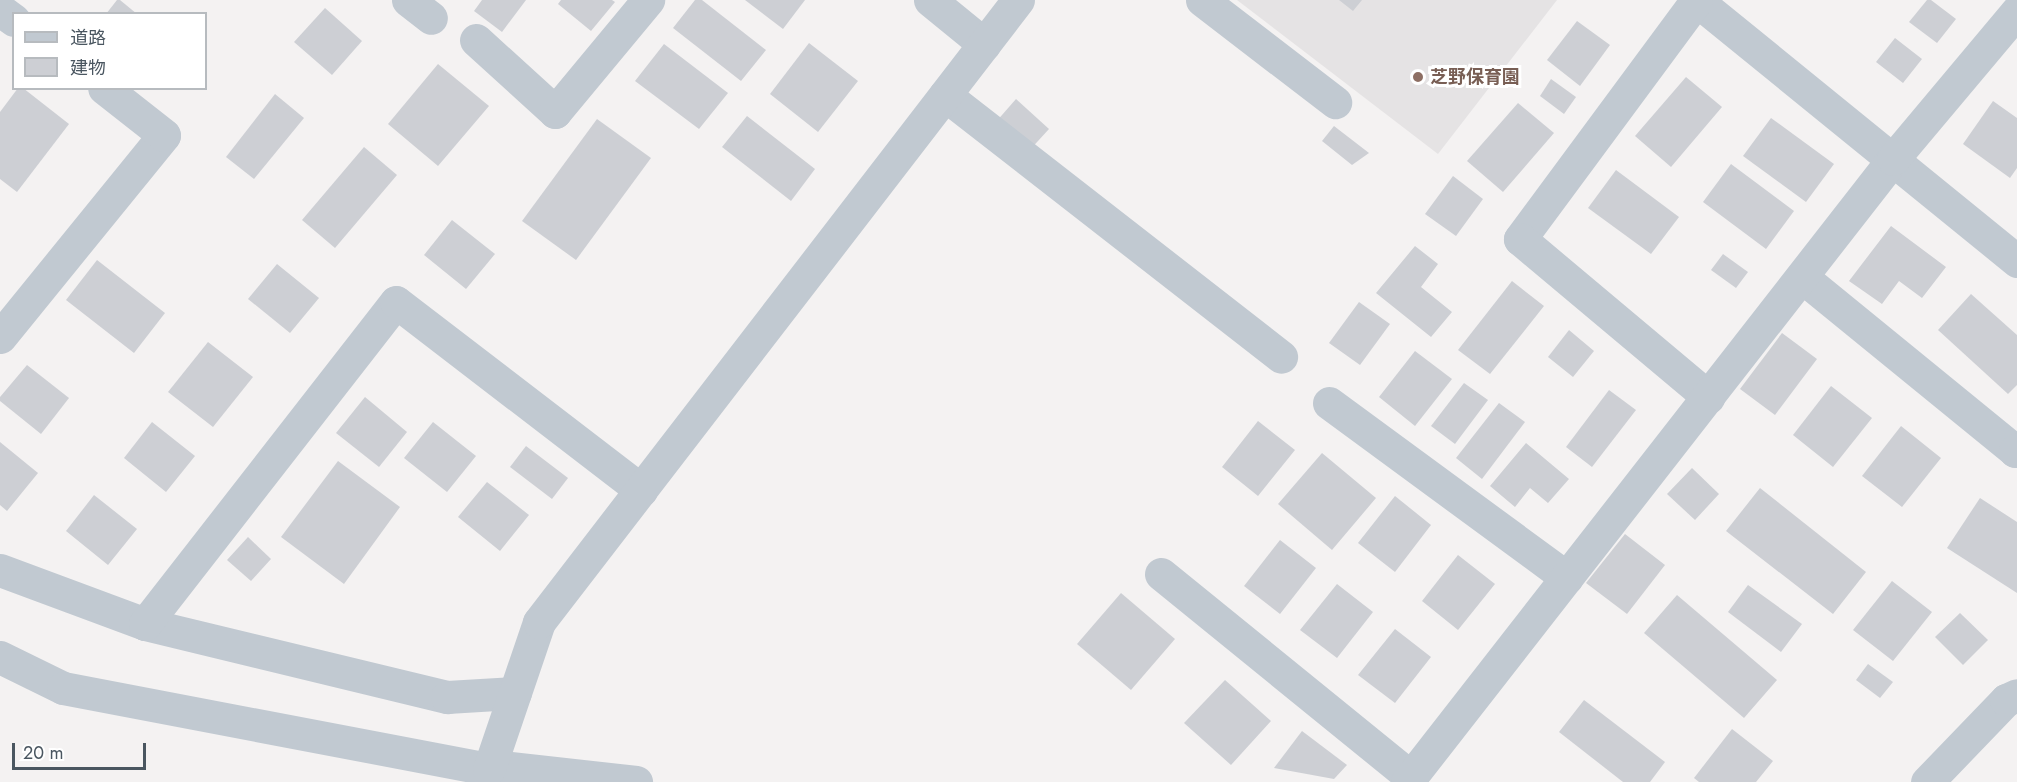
<!DOCTYPE html>
<html>
<head>
<meta charset="utf-8">
<style>
	body { margin:0 }
	#map { position:relative; width:2017px; height:782px; overflow:hidden; background:#f4f2f2; font-family:Jost,"Noto Sans JP",sans-serif }
	div>[style] { position:absolute }
	.education>* { inset:0; background:#e5e3e4 }
	.building>* { inset:0; background:#cdcfd4 }
	.minor>* { height:33px; margin:-16.5px; padding:0 16.5px; transform-origin:16.5px; border-radius:16.5px; background:#c1c9d1 }
	.dots>* { width:16px; height:16px; translate:-50% -50%; box-sizing:border-box; border:3px solid #fff; border-radius:50% }
	span { translate:-50% -50%; white-space:nowrap; text-align:center; line-height:1.15; -webkit-text-stroke:6px #fff; paint-order:stroke }
	.education-label { font-size:18px; color:#785e54; font-weight:700 }
	.left { translate:0 -50%; text-align:left }
	.legend { position:absolute; left:12px; top:12px; width:195px; height:78px; box-sizing:border-box; background:#fff; border:2px solid #b7bbbf; margin:0; padding:8px 10px; list-style:none; font-size:18px; color:#4a5660 }
	.legend li { display:flex; align-items:center; gap:12px; height:30px }
	.legend b { width:30px; border:2px solid #b7bbbf }
	.scale { position:absolute; left:12px; top:743px; width:134px; height:27px; box-sizing:border-box; border:3px solid #4a5660; border-top:0; padding-left:8px; font-size:18px; line-height:21px; white-space:nowrap; color:#4a5660; -webkit-text-stroke:4px #fff; paint-order:stroke }
</style>
</head>
<body>
<div id="map">
	<div class="education">
		<div style="clip-path:polygon(1237px 0,1557px 0,1438px 154px)"></div>
	</div>
	<div class="building">
		<div style="clip-path:polygon(117px 0,120px 0,137px 14px,106px 14px)"></div>
		<div style="clip-path:polygon(482px 0,526px 0,502px 32px,474px 11px)"></div>
		<div style="clip-path:polygon(561px 0,612px 0,615px 2px,591px 31px,558px 4px)"></div>
		<div style="clip-path:polygon(695px 0,702px 0,766px 50px,741px 81px,673px 28px)"></div>
		<div style="clip-path:polygon(745px 0,805px 0,783px 29px)"></div>
		<div style="clip-path:polygon(1339px 0,1362px 0,1353px 11px)"></div>
		<div style="clip-path:polygon(1927px 0,1931px 0,1956px 19px,1937px 43px,1909px 22px)"></div>
		<div style="clip-path:polygon(325px 8px,362px 41px,332px 75px,294px 42px)"></div>
		<div style="clip-path:polygon(1577px 21px,1610px 45px,1580px 86px,1547px 60px)"></div>
		<div style="clip-path:polygon(1895px 38px,1922px 59px,1903px 83px,1876px 62px)"></div>
		<div style="clip-path:polygon(809px 43px,858px 81px,818px 132px,770px 94px)"></div>
		<div style="clip-path:polygon(664px 44px,728px 93px,699px 129px,635px 81px)"></div>
		<div style="clip-path:polygon(438px 64px,489px 106px,438px 166px,388px 124px)"></div>
		<div style="clip-path:polygon(1686px 77px,1722px 107px,1671px 167px,1635px 136px)"></div>
		<div style="clip-path:polygon(1551px 79px,1576px 97px,1564px 114px,1540px 96px)"></div>
		<div style="clip-path:polygon(18px 88px,23px 88px,69px 124px,17px 192px,0 179px,0 112px)"></div>
		<div style="clip-path:polygon(275px 94px,304px 118px,254px 179px,226px 157px)"></div>
		<div style="clip-path:polygon(1016px 99px,1049px 129px,1027px 153px,995px 123px)"></div>
		<div style="clip-path:polygon(1993px 101px,2017px 118px,2017px 168px,2010px 178px,1963px 144px)"></div>
		<div style="clip-path:polygon(1518px 103px,1554px 133px,1503px 192px,1467px 161px)"></div>
		<div style="clip-path:polygon(747px 116px,815px 169px,791px 201px,722px 147px)"></div>
		<div style="clip-path:polygon(1771px 118px,1834px 164px,1806px 202px,1743px 156px)"></div>
		<div style="clip-path:polygon(597px 119px,651px 158px,576px 260px,522px 221px)"></div>
		<div style="clip-path:polygon(1334px 126px,1369px 153px,1352px 165px,1322px 141px)"></div>
		<div style="clip-path:polygon(364px 147px,397px 175px,335px 248px,302px 220px)"></div>
		<div style="clip-path:polygon(1731px 164px,1794px 211px,1766px 249px,1703px 202px)"></div>
		<div style="clip-path:polygon(1616px 170px,1679px 217px,1651px 254px,1588px 208px)"></div>
		<div style="clip-path:polygon(1453px 176px,1483px 199px,1456px 236px,1425px 214px)"></div>
		<div style="clip-path:polygon(452px 220px,495px 254px,466px 289px,424px 255px)"></div>
		<div style="clip-path:polygon(1891px 226px,1946px 267px,1922px 298px,1899px 281px,1882px 304px,1849px 281px)"></div>
		<div style="clip-path:polygon(1415px 246px,1438px 264px,1421px 287px,1452px 312px,1431px 337px,1376px 293px)"></div>
		<div style="clip-path:polygon(1723px 254px,1748px 272px,1736px 288px,1711px 270px)"></div>
		<div style="clip-path:polygon(97px 260px,165px 313px,134px 353px,66px 300px)"></div>
		<div style="clip-path:polygon(277px 264px,319px 298px,290px 333px,248px 299px)"></div>
		<div style="clip-path:polygon(1512px 281px,1544px 306px,1490px 374px,1458px 350px)"></div>
		<div style="clip-path:polygon(1971px 294px,2017px 335px,2017px 385px,2008px 394px,1938px 330px)"></div>
		<div style="clip-path:polygon(1359px 302px,1390px 324px,1360px 365px,1329px 343px)"></div>
		<div style="clip-path:polygon(1569px 330px,1594px 351px,1573px 377px,1548px 357px)"></div>
		<div style="clip-path:polygon(1782px 333px,1817px 359px,1775px 415px,1740px 389px)"></div>
		<div style="clip-path:polygon(208px 342px,253px 377px,213px 427px,168px 392px)"></div>
		<div style="clip-path:polygon(1415px 351px,1452px 379px,1415px 426px,1379px 397px)"></div>
		<div style="clip-path:polygon(27px 365px,69px 398px,41px 434px,0 401px,0 397px)"></div>
		<div style="clip-path:polygon(1464px 383px,1488px 400px,1455px 444px,1431px 426px)"></div>
		<div style="clip-path:polygon(1831px 386px,1872px 418px,1833px 467px,1793px 435px)"></div>
		<div style="clip-path:polygon(1609px 390px,1636px 410px,1592px 467px,1566px 447px)"></div>
		<div style="clip-path:polygon(365px 397px,407px 432px,379px 467px,336px 433px)"></div>
		<div style="clip-path:polygon(1499px 403px,1525px 422px,1482px 479px,1456px 458px)"></div>
		<div style="clip-path:polygon(1258px 421px,1295px 450px,1258px 496px,1222px 467px)"></div>
		<div style="clip-path:polygon(152px 422px,195px 456px,166px 492px,124px 458px)"></div>
		<div style="clip-path:polygon(433px 422px,476px 456px,447px 492px,404px 458px)"></div>
		<div style="clip-path:polygon(1901px 426px,1941px 458px,1902px 507px,1862px 476px)"></div>
		<div style="clip-path:polygon(0 442px,38px 473px,7px 511px,0 505px)"></div>
		<div style="clip-path:polygon(1526px 443px,1569px 479px,1548px 503px,1530px 488px,1515px 507px,1490px 486px)"></div>
		<div style="clip-path:polygon(526px 446px,568px 478px,552px 499px,510px 467px)"></div>
		<div style="clip-path:polygon(1322px 453px,1376px 498px,1332px 550px,1278px 504px)"></div>
		<div style="clip-path:polygon(338px 461px,400px 507px,344px 584px,281px 537px)"></div>
		<div style="clip-path:polygon(1692px 468px,1719px 494px,1695px 520px,1667px 494px)"></div>
		<div style="clip-path:polygon(487px 482px,529px 515px,500px 551px,458px 517px)"></div>
		<div style="clip-path:polygon(1760px 488px,1866px 572px,1833px 614px,1726px 531px)"></div>
		<div style="clip-path:polygon(94px 495px,137px 529px,108px 565px,66px 531px)"></div>
		<div style="clip-path:polygon(1395px 496px,1431px 525px,1395px 572px,1358px 543px)"></div>
		<div style="clip-path:polygon(1980px 498px,2017px 522px,2017px 593px,1947px 548px)"></div>
		<div style="clip-path:polygon(1625px 534px,1665px 565px,1627px 614px,1586px 583px)"></div>
		<div style="clip-path:polygon(248px 537px,271px 559px,251px 581px,227px 560px)"></div>
		<div style="clip-path:polygon(1280px 540px,1316px 568px,1280px 614px,1244px 586px)"></div>
		<div style="clip-path:polygon(1458px 555px,1495px 584px,1458px 630px,1422px 601px)"></div>
		<div style="clip-path:polygon(1892px 581px,1932px 612px,1893px 661px,1853px 630px)"></div>
		<div style="clip-path:polygon(1337px 584px,1373px 612px,1337px 658px,1300px 630px)"></div>
		<div style="clip-path:polygon(1748px 585px,1802px 624px,1781px 652px,1728px 612px)"></div>
		<div style="clip-path:polygon(1121px 593px,1175px 639px,1131px 690px,1077px 644px)"></div>
		<div style="clip-path:polygon(1677px 595px,1777px 680px,1744px 718px,1644px 633px)"></div>
		<div style="clip-path:polygon(1960px 613px,1988px 640px,1963px 665px,1935px 637px)"></div>
		<div style="clip-path:polygon(1395px 629px,1431px 657px,1395px 703px,1358px 675px)"></div>
		<div style="clip-path:polygon(1868px 664px,1893px 682px,1880px 698px,1856px 680px)"></div>
		<div style="clip-path:polygon(1225px 680px,1271px 721px,1231px 765px,1184px 723px)"></div>
		<div style="clip-path:polygon(1584px 700px,1665px 762px,1650px 782px,1623px 782px,1559px 732px)"></div>
		<div style="clip-path:polygon(1732px 729px,1773px 761px,1756px 782px,1699px 782px,1694px 778px)"></div>
		<div style="clip-path:polygon(1302px 731px,1347px 765px,1334px 779px,1274px 768px)"></div>
	</div>
	<div class="minor">
		<div style="left:408px;top:0;width:29px;rotate:38deg"></div>
		<div style="left:930px;top:0;width:70px;rotate:39.2deg"></div>
		<div style="left:1202px;top:0;width:168px;rotate:37.5deg"></div>
		<div style="left:1696px;top:0;width:414px;rotate:39.1deg"></div>
		<div style="left:1696px;top:1px;width:296px;rotate:126.5deg"></div>
		<div style="left:1520px;top:239px;width:246px;rotate:40deg"></div>
		<div style="left:0;top:10px;width:17px;rotate:36deg"></div>
		<div style="left:476px;top:40px;width:107px;rotate:42.3deg"></div>
		<div style="left:555px;top:112px;width:146px;rotate:-50.3deg"></div>
		<div style="left:945px;top:95px;width:426px;rotate:37.9deg"></div>
		<div style="left:1802px;top:277px;width:275px;rotate:39.2deg"></div>
		<div style="left:2015px;top:451px;width:3px;rotate:-45deg"></div>
		<div style="left:0;top:337px;width:260px;rotate:-50.9deg"></div>
		<div style="left:164px;top:135px;width:76px;rotate:-141.9deg"></div>
		<div style="left:1329px;top:403px;width:295px;rotate:36.3deg"></div>
		<div style="left:0;top:570px;width:155px;rotate:20.4deg"></div>
		<div style="left:145px;top:624px;width:311px;rotate:13.6deg"></div>
		<div style="left:447px;top:697px;width:68px;rotate:-3.4deg"></div>
		<div style="left:1161px;top:574px;width:322px;rotate:39.1deg"></div>
		<div style="left:145px;top:624px;width:408px;rotate:-52.1deg"></div>
		<div style="left:396px;top:302px;width:309px;rotate:37.5deg"></div>
		<div style="left:0;top:657px;width:70px;rotate:26.2deg"></div>
		<div style="left:63px;top:688px;width:434px;rotate:10.8deg"></div>
		<div style="left:492px;top:766px;width:145px;rotate:6.3deg"></div>
		<div style="left:489px;top:769px;width:155px;rotate:-71.2deg"></div>
		<div style="left:539px;top:622px;width:785px;rotate:-52.4deg"></div>
		<div style="left:1407px;top:782px;width:790px;rotate:-52.04deg"></div>
		<div style="left:1893px;top:159px;width:193px;rotate:-50deg"></div>
		<div style="left:1927px;top:782px;width:114px;rotate:-46.1deg"></div>
		<div style="left:2006px;top:700px;width:12px;rotate:-24deg"></div>
	</div>
	<div class="dots">
		<div style="left:1418px;top:77px;background:#8d6e63"></div>
	</div>
	<div class="education-label">
		<span class="left" style="left:1430px;top:77px">芝野保育園</span>
	</div>
	<ul class="legend">
	<li><b style="height:8px;background:#c1c9d1"></b>道路</li>
	<li><b style="height:16px;background:#cdcfd4"></b>建物</li>
	</ul>
	<div class="scale">20 m</div>
</div>
</body>
</html>
